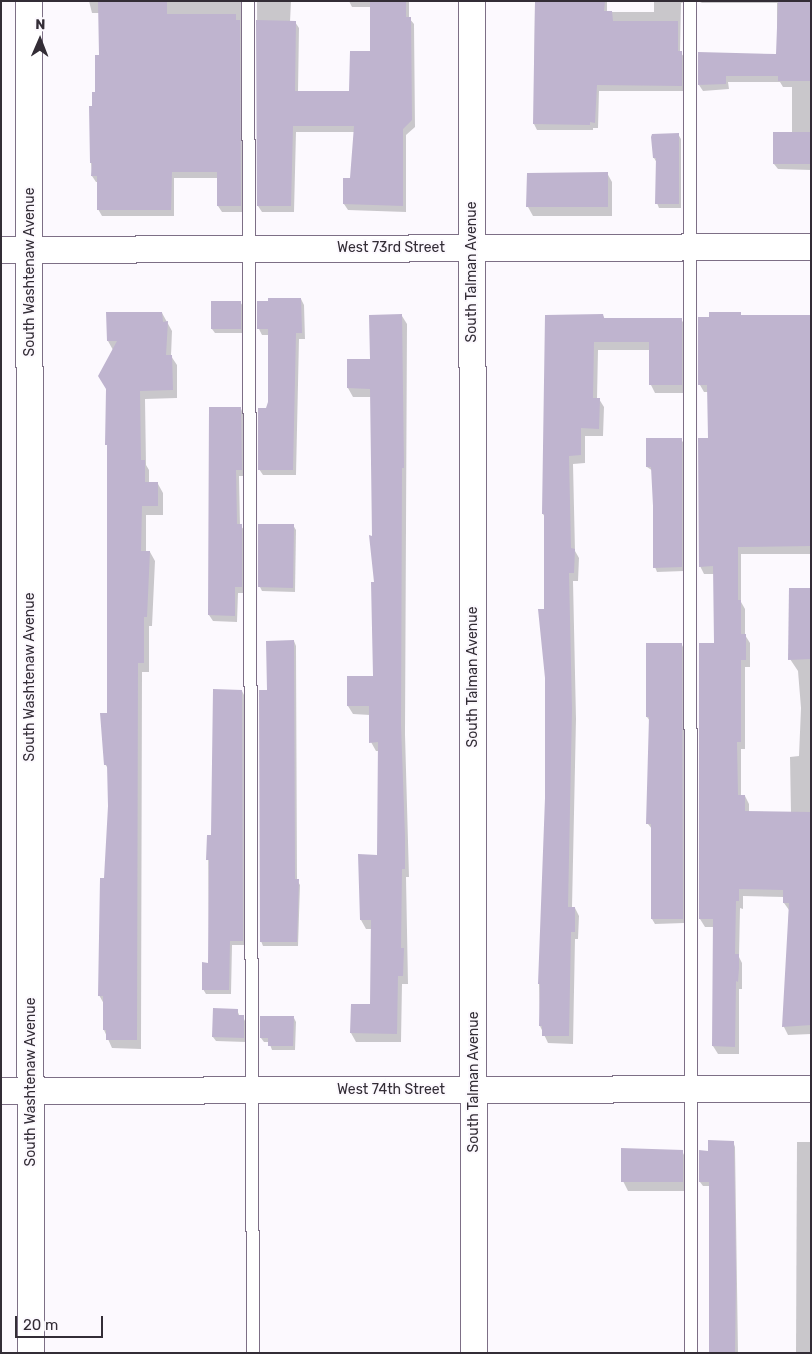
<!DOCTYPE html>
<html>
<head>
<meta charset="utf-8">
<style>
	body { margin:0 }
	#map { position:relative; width:812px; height:1354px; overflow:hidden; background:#fcf9fe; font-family:Rubik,sans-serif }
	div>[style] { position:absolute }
	.shadow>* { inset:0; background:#0003 }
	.building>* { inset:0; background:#bfb4cf }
	.roads { filter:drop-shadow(1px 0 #7d6f86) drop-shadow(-1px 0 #7d6f86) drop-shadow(0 1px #7d6f86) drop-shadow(0 -1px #7d6f86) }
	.lane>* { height:12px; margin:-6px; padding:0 6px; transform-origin:6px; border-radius:6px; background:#fff }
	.street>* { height:26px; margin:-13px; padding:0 13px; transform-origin:13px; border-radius:13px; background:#fff }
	span { translate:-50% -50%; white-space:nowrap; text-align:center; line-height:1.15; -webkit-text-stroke:4px #fcf9fe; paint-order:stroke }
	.street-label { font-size:14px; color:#332d36 }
	.frame { position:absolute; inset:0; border:2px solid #332d36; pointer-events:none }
	.north { position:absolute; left:15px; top:15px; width:50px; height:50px; -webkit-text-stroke:4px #fcf9fe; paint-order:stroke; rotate:1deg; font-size:14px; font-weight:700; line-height:20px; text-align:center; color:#332d36 }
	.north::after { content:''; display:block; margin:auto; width:18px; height:22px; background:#332d36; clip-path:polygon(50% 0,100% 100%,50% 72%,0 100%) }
	.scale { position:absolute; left:15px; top:1316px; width:88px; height:22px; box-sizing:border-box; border:2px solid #332d36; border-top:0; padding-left:6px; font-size:15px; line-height:18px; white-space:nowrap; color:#332d36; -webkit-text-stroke:4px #fcf9fe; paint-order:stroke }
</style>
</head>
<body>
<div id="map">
	<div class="shadow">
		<div style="clip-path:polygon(89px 1px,246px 1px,244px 212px,222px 212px,218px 206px,218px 178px,174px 178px,174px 216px,102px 216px,98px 209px,98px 182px,96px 182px,92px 176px,91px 163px,93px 107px,100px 57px,99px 13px,92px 13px)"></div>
		<div style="clip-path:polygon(257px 1px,291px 1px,290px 22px,295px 22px,299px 28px,298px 92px,351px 93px,371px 52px,371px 7px,352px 7px,349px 1px,409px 1px,409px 18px,414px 24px,415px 127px,406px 135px,406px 212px,348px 210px,344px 204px,351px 179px,355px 132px,296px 132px,294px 212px,262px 212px,258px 206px)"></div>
		<div style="clip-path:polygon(535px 1px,607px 1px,607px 12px,654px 12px,654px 1px,689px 1px,681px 3px,680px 52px,685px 58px,685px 91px,599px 91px,598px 128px,593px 128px,593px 130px,537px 130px,534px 124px)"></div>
		<div style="clip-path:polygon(698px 1px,811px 1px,811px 170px,778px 169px,774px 164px,792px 133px,792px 87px,783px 87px,780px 82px,728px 82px,729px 89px,703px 91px,699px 85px,777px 56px,777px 3px,702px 3px)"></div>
		<div style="clip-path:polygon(678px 134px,681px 139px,681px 208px,659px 208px,657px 203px,657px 163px,654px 158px,653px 135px)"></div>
		<div style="clip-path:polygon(607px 173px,612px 182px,612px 216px,533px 216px,528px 207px)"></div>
		<div style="clip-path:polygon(301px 299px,304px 305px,305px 339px,299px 339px,296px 475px,263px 475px,259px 469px,269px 403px,269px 335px,262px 335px,259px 329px,269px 302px)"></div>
		<div style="clip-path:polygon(212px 302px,240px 302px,243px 306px,243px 333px,215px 333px,212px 329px)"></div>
		<div style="clip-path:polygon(162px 313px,172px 331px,171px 356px,177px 365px,177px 398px,145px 399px,146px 465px,149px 470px,149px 483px,158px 484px,163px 493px,163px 515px,146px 515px,146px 552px,150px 552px,155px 561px,152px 626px,149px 626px,149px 672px,142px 672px,141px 1049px,112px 1048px,104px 1030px,104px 1004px,99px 995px,109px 806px,109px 770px,105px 764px,108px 714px,109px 449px,107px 445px,113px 350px,108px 341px)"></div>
		<div style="clip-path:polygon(402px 316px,407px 324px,405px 734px,409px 877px,406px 877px,408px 984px,402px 984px,401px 1042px,356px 1042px,351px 1033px,371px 1005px,373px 929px,366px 929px,361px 920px,379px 856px,379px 751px,376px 751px,371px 742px,370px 715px,353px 714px,348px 706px,374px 678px,376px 583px,371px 397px,353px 397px,348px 388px,371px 360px)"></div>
		<div style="clip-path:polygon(603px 316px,605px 319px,681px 319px,686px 327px,686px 393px,655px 393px,651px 385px,651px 350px,598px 350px,597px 399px,599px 399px,604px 407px,603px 436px,585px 436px,585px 463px,573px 464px,575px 551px,579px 558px,578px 581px,573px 581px,576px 719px,572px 908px,575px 908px,579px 916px,578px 939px,575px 939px,573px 1044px,548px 1043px,540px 1026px,539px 984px,546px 798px,546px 519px,543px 514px,546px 317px)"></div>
		<div style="clip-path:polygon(evenodd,742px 316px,811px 316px,811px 1034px,788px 1035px,784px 1027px,789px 910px,784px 903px,784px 897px,743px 896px,743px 909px,740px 908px,739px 957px,742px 963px,742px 989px,739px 989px,739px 1054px,718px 1054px,713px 1046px,714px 927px,705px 927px,700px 919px,700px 645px,716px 645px,715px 574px,704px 574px,700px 566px,709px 440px,708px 392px,704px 392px,700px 385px,742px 316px,741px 554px,810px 554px,810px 596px,790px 659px,798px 671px,801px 708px,799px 756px,790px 757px,791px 813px,749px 812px,749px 804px,745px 796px,741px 796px,741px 749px,745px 749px,745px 667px,750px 667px,750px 643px,745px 635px,745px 609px,741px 602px,741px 554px)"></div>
		<div style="clip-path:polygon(241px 409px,244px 415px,244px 476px,239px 476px,240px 525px,245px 531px,245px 593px,238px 593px,237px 622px,213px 621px,209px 615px)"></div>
		<div style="clip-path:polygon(681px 439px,684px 444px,684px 571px,657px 572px,655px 567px,653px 471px,647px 467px)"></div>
		<div style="clip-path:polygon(293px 525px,296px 530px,295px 592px,262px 591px,260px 587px)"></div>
		<div style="clip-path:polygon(294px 641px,296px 646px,297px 880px,300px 885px,298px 946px,263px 946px,261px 941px,269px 691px)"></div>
		<div style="clip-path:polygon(682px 645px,684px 649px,684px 923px,655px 924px,652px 919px,652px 829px,648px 824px,650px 721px,647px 717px)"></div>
		<div style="clip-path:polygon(242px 691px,244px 695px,245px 945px,232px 945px,231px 994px,206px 994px,203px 989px,209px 964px,208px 836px,212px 836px)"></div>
		<div style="clip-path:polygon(237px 1010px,240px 1017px,243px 1017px,245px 1021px,246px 1042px,216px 1041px,213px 1037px)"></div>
		<div style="clip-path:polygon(294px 1018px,296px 1022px,295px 1050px,272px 1050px,269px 1042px,264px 1042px,261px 1038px)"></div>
		<div style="clip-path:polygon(733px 1142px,735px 1147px,738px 1353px,710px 1353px,710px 1186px,703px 1186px,700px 1182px)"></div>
		<div style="clip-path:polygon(797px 1142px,811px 1142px,811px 1353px,796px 1353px)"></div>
		<div style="clip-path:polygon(682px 1151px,687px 1161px,687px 1191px,628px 1191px,623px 1181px)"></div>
	</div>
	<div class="building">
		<div style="clip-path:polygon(98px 1px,167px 1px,167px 14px,236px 14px,236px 20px,240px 20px,241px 206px,217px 206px,217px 172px,172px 172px,171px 210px,97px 210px,97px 176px,91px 176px,92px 163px,90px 163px,89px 106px,92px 106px,92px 92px,95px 92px,95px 55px,99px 55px)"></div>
		<div style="clip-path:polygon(370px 1px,406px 1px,406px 17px,411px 17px,412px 120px,403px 129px,403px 206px,343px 204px,343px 178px,350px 178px,354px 126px,293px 126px,291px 206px,257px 206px,256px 20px,296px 21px,295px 91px,349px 91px,350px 51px,370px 51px)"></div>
		<div style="clip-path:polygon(535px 1px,605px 1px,604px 11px,612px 11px,613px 21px,678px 21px,678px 51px,682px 51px,682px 86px,597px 85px,595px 123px,590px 122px,590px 125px,533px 124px)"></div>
		<div style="clip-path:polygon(778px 1px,811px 1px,811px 81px,778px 81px,778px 76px,726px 76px,726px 84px,698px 85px,698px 52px,776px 54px)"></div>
		<div style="clip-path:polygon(773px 132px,811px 132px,811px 164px,773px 164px)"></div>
		<div style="clip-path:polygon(679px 133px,679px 204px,655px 204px,656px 158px,653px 158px,651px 137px,652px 134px)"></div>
		<div style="clip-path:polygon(608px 172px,608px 207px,526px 207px,527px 173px)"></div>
		<div style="clip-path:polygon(268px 298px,301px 298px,302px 333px,296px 333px,293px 470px,258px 470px,258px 408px,266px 408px,268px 402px,268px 329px,257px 329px,257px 301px,268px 301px)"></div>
		<div style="clip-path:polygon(211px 301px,241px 301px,241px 329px,211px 329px)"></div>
		<div style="clip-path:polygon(106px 312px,162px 312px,163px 322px,168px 321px,166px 355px,172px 355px,173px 390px,140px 391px,141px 460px,145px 460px,145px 482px,158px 482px,158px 506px,142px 506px,141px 551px,150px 551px,147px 617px,144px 617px,144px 663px,138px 663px,137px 1040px,106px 1040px,106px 1030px,103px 1030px,103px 996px,98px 996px,100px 878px,104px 878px,108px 806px,107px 765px,104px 765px,100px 713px,107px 713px,107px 445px,105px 445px,106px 389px,98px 376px,117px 341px,107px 341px)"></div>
		<div style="clip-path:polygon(709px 312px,741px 312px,741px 315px,811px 315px,811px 546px,738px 547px,738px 600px,741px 600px,741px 634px,746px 634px,746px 660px,741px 660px,741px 742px,737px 742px,738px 795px,745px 795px,745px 811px,811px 812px,811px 1025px,782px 1027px,789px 903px,783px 903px,783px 890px,739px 889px,739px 901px,736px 901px,735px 954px,739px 954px,739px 968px,738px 982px,736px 981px,735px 1047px,712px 1046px,713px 919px,699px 919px,699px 643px,714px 643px,713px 566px,699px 567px,698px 438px,708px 438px,707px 385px,698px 385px,698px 317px,709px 317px)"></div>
		<div style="clip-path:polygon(402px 314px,404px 468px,402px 468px,401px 725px,405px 836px,405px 869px,402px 869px,401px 948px,404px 948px,403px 976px,398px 976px,397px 1034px,350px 1033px,351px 1004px,370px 1004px,371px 920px,360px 920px,358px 854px,377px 855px,378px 742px,369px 743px,369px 706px,347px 706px,347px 676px,373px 676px,371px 582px,374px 582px,369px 535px,372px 536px,370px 389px,347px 388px,347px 359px,370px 359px,369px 315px)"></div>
		<div style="clip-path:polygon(603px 314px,604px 318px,682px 318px,682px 385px,649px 385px,649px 342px,594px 342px,593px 398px,600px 398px,599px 429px,581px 428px,581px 455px,569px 456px,571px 548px,575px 549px,574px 573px,569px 573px,572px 710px,568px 907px,575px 907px,575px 932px,571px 932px,569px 1036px,542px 1036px,542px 1026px,539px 1026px,540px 984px,538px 984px,545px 798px,545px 678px,538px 609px,544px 609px,544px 514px,542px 514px,545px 315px)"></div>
		<div style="clip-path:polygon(209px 407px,241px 407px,242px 470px,236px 470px,237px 524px,242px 524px,242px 587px,235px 587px,235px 616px,208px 615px)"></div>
		<div style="clip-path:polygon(646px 438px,682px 438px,682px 567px,653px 568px,653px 506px,651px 467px,646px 467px)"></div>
		<div style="clip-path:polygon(258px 524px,294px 524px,293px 588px,258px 587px)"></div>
		<div style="clip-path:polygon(789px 588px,811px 588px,811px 659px,788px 660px)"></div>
		<div style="clip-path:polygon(294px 640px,295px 879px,299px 879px,297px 942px,260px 942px,259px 690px,267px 690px,266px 641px)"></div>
		<div style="clip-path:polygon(646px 643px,682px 643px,683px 919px,651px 919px,651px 824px,646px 824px,649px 717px,646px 717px)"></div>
		<div style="clip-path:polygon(213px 689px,242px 690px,243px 941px,230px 941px,229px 990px,202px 990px,202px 962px,208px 963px,209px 860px,206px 860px,207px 835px,211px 835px)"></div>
		<div style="clip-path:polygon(213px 1008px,238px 1009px,238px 1015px,244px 1015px,244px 1038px,212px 1037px)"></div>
		<div style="clip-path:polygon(260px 1016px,294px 1016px,293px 1046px,268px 1046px,268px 1038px,260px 1038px)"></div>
		<div style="clip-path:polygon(708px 1140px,734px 1141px,736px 1274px,735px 1353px,709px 1353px,709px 1182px,699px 1182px,699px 1150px,708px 1151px)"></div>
		<div style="clip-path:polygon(621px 1148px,683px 1150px,683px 1182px,621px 1182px)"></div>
	</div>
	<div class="roads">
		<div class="lane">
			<div style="left:248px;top:1px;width:1352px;rotate:89.79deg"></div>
			<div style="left:690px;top:1px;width:1352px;rotate:89.96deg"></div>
		</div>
		<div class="street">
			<div style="left:29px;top:1px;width:1352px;rotate:89.92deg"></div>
			<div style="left:472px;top:1px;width:1352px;rotate:89.92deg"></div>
			<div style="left:1px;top:250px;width:810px;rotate:-0.21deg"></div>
			<div style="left:1px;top:1091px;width:810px;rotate:-0.14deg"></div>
		</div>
	</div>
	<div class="street-label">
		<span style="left:391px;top:248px">West 73rd Street</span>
		<span style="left:30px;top:272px;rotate:-90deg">South Washtenaw Avenue</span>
		<span style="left:472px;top:272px;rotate:-90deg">South Talman Avenue</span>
		<span style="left:30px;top:677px;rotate:-90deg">South Washtenaw Avenue</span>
		<span style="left:473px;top:677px;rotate:-90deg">South Talman Avenue</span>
		<span style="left:31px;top:1082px;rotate:-90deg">South Washtenaw Avenue</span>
		<span style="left:474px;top:1082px;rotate:-90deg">South Talman Avenue</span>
		<span style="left:391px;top:1090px">West 74th Street</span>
	</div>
	<div class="frame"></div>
	<div class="north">N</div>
	<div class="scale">20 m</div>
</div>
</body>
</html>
